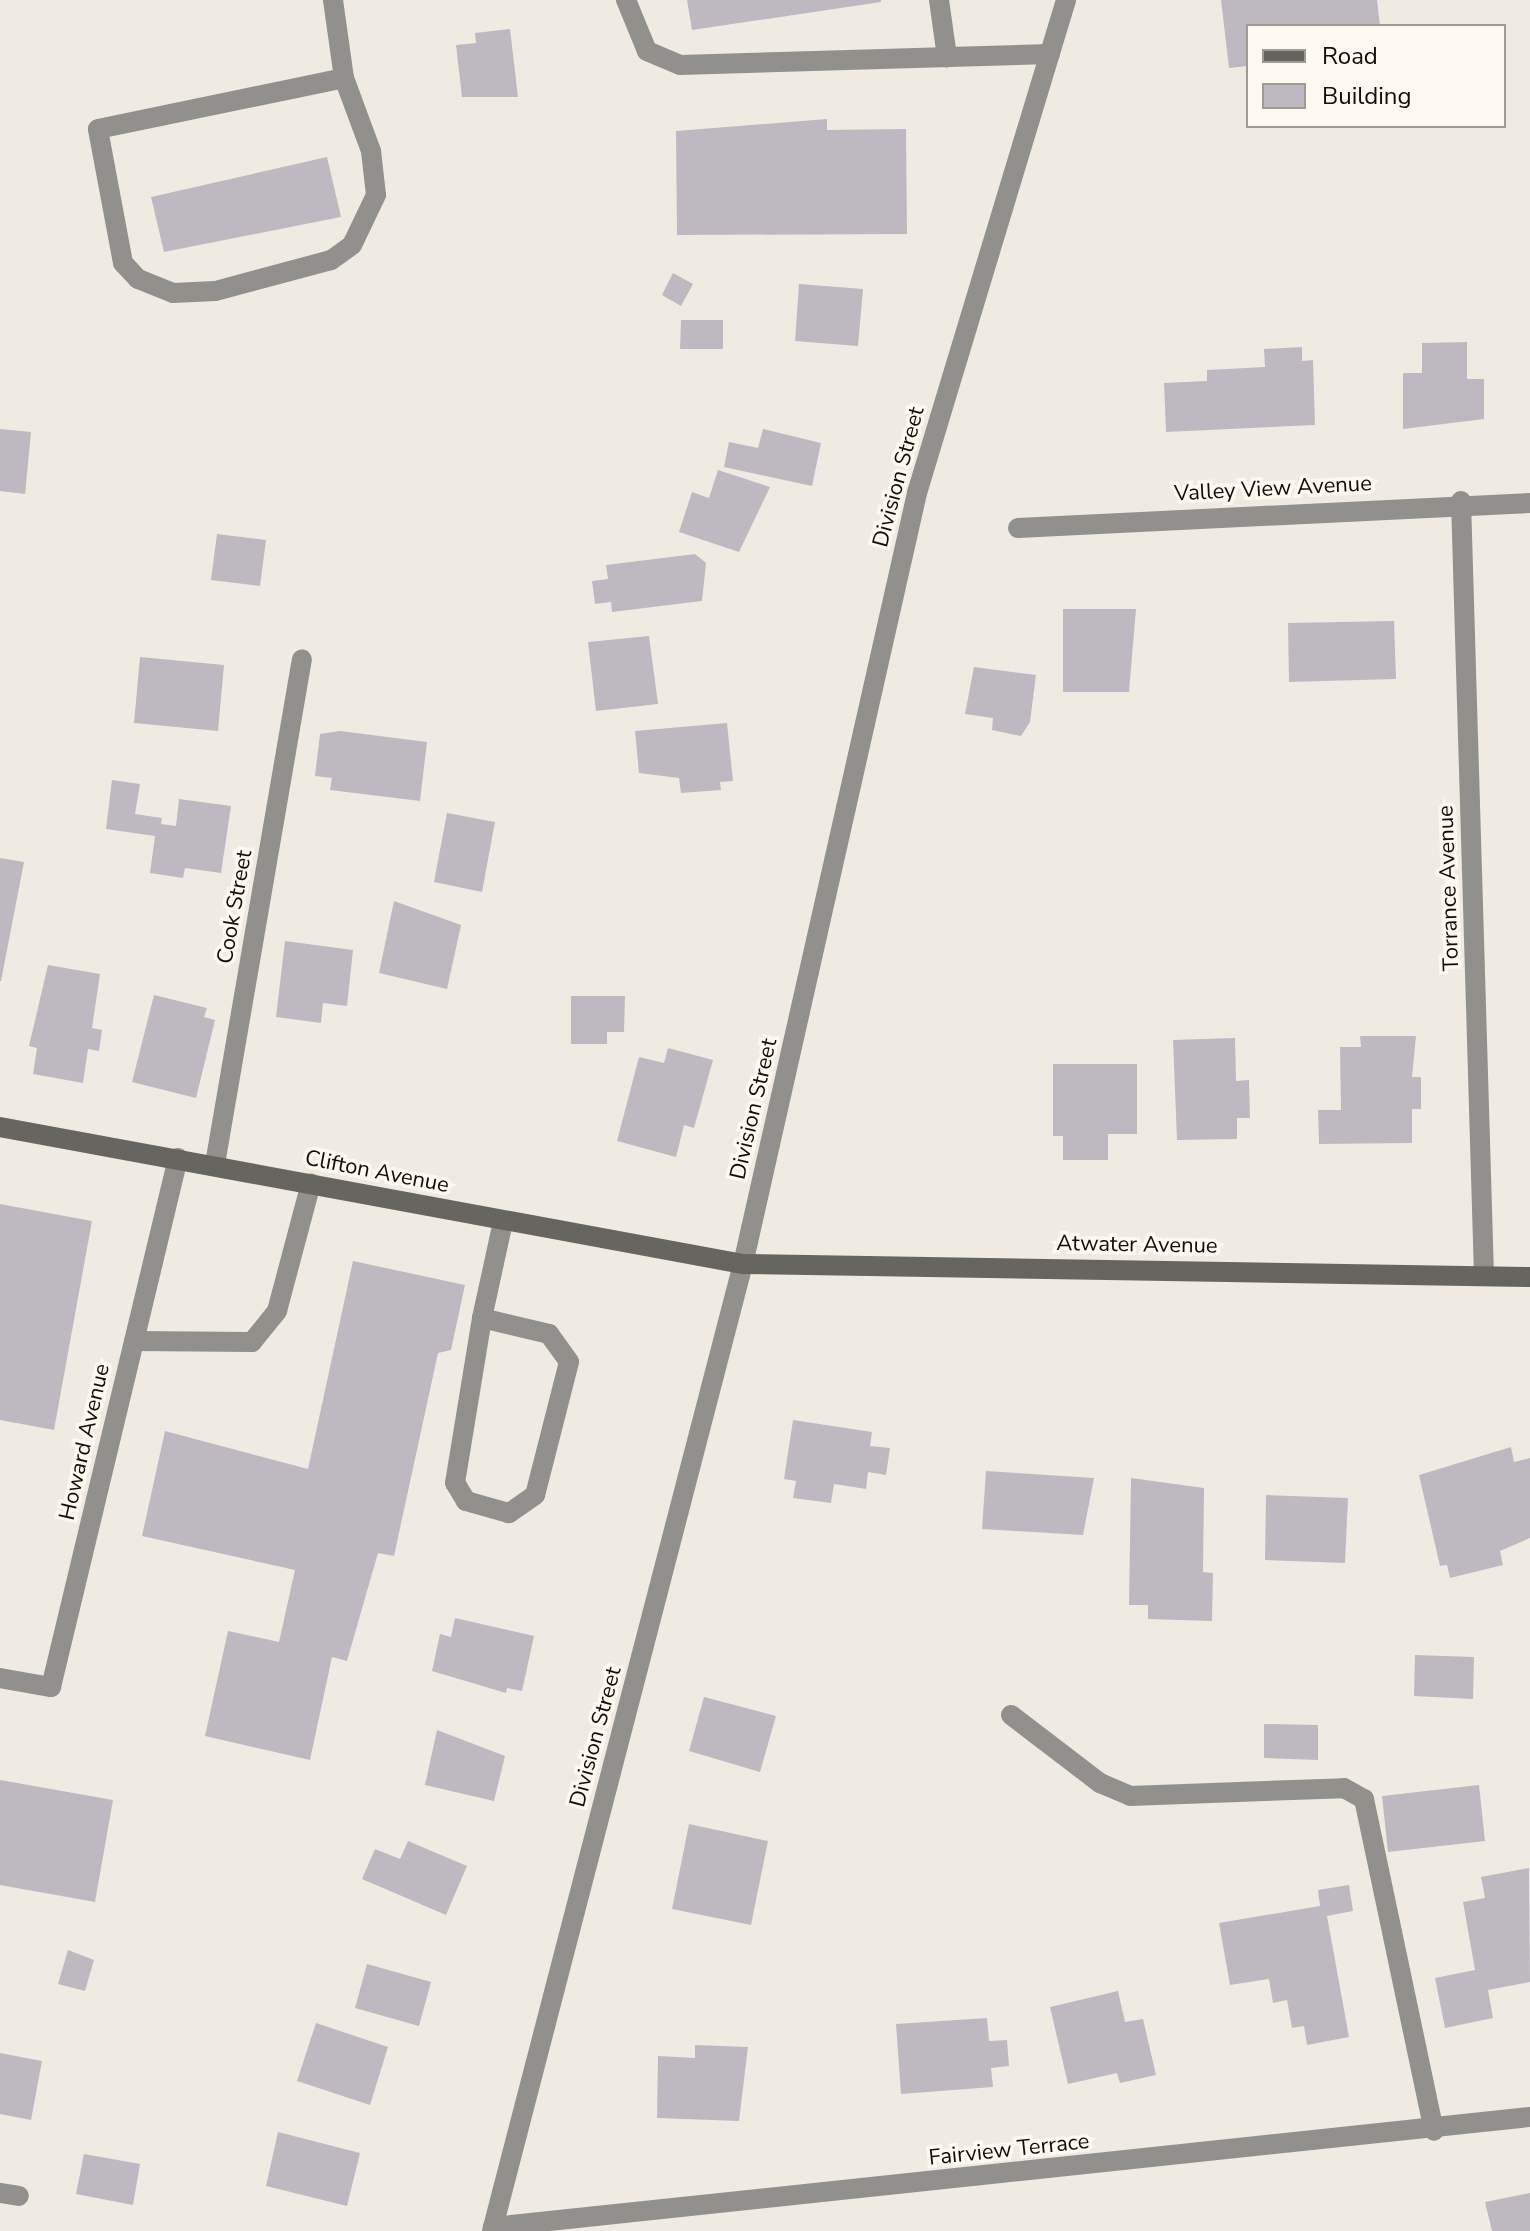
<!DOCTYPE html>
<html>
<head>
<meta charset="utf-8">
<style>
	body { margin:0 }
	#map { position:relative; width:1530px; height:2231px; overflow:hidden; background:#f0ebe2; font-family:"Nunito Sans",sans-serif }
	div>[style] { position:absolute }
	.building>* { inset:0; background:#beb9c1 }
	.service>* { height:20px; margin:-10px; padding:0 10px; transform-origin:10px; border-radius:10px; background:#91908c }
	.minor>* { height:20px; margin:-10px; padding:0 10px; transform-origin:10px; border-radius:10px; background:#91908c }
	.tertiary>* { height:20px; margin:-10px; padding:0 10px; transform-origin:10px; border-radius:10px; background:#91908c }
	.secondary>* { height:20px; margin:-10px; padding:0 10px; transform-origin:10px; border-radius:10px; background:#666560 }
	span { translate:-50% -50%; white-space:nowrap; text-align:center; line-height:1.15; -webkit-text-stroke:7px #fdf8f0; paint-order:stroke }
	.street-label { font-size:22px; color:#0f0e0b }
	.legend { position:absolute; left:1246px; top:24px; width:260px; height:104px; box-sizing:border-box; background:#fdf8f0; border:2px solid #9e9a94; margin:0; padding:10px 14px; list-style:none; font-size:24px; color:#0f0e0b }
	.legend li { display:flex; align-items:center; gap:16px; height:40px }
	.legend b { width:40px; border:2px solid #9e9a94 }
</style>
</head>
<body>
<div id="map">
	<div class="building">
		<div style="clip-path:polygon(687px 0,881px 0,881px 2px,692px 30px)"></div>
		<div style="clip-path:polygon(1221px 0,1377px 0,1380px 26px,1248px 26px,1248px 66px,1229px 68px)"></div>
		<div style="clip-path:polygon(510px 29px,518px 97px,462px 97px,456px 45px,476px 43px,475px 33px)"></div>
		<div style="clip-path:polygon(827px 119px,827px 130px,906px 129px,907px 234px,677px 235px,676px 131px)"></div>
		<div style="clip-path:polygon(327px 157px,341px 217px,164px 252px,151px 197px)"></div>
		<div style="clip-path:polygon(673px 273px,693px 284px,681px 306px,662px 295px)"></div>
		<div style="clip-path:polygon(799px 284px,863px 289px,858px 346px,795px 341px)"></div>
		<div style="clip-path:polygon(681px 320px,723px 320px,723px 349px,680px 349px)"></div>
		<div style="clip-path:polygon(1467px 342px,1467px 379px,1484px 379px,1484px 419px,1403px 429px,1403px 373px,1422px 373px,1422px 343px)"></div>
		<div style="clip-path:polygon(1302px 347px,1302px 361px,1313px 360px,1315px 425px,1166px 432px,1164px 383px,1207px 381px,1207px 370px,1265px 367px,1264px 349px)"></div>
		<div style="clip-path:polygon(0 429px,31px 432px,25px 494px,0 491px)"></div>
		<div style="clip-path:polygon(763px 429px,821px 443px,812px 486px,724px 467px,729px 442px,758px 448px)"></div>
		<div style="clip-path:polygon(718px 470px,770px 487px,739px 552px,679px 532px,692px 492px,709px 498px)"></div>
		<div style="clip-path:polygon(217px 534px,266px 540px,260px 586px,211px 580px)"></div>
		<div style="clip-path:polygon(695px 554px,706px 563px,702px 601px,612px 612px,611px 602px,595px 604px,592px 581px,608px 579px,606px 565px)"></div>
		<div style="clip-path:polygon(1063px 609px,1136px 609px,1129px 692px,1063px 692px)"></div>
		<div style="clip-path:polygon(1394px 621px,1396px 679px,1289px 682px,1288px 623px)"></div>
		<div style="clip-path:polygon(649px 636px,658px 704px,596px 711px,588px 642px)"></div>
		<div style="clip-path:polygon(140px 657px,224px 665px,218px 731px,134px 723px)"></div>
		<div style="clip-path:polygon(974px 667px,1036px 675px,1030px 722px,1021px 736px,992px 730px,993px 718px,965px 714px)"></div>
		<div style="clip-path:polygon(727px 723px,733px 781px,720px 782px,721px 790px,681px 793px,679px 778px,639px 773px,635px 731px)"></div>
		<div style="clip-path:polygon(340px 731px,427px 742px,420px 801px,330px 790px,332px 778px,315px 776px,320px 734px)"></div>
		<div style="clip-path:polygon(112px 780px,140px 784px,135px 814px,162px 818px,161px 824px,176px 826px,179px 799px,231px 806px,221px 873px,185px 868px,183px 878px,150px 873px,155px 836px,106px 829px)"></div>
		<div style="clip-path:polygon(447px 813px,495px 822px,482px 892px,434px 882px)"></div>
		<div style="clip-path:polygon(0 858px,24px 862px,1px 981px,0 981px)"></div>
		<div style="clip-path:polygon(394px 901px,461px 925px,447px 989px,379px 973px)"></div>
		<div style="clip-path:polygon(285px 941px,353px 950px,347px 1006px,323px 1003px,321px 1023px,276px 1017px)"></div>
		<div style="clip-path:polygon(48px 965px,100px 974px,92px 1028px,102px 1030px,99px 1051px,88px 1049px,83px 1083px,33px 1074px,37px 1048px,29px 1046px)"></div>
		<div style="clip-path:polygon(154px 995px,207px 1008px,204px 1017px,215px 1020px,196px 1098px,132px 1082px)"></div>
		<div style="clip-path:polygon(571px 996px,625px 996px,624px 1032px,607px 1032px,607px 1044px,571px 1044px)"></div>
		<div style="clip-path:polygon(1360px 1036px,1416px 1036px,1412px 1077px,1421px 1077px,1421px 1109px,1412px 1109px,1412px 1143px,1319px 1144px,1318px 1110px,1341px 1110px,1340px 1047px,1361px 1047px)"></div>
		<div style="clip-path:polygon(1235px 1038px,1236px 1081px,1249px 1080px,1250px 1118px,1237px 1118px,1237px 1139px,1177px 1140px,1173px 1040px)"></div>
		<div style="clip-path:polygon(668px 1048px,713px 1060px,694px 1128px,684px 1125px,676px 1157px,617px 1141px,639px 1057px,664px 1063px)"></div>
		<div style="clip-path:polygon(1053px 1064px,1137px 1064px,1137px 1134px,1108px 1134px,1108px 1160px,1063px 1160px,1063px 1136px,1053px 1136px)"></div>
		<div style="clip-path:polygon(0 1204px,92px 1221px,54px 1430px,0 1420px)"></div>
		<div style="clip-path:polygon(353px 1261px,465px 1285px,451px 1350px,438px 1353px,394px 1556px,378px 1553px,347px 1661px,332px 1657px,310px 1760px,205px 1736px,228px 1631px,279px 1642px,295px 1570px,142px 1536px,165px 1431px,308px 1469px)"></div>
		<div style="clip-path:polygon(793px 1420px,872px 1432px,870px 1446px,890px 1448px,886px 1475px,868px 1472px,866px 1489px,834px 1484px,831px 1503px,793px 1498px,796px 1481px,784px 1479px)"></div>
		<div style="clip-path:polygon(1511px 1447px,1514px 1462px,1530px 1458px,1530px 1538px,1500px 1551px,1503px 1565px,1450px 1578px,1447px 1565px,1440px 1566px,1419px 1475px)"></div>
		<div style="clip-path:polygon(986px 1471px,1094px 1478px,1083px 1535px,982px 1529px)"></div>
		<div style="clip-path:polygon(1131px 1478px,1204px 1488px,1203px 1572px,1213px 1573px,1212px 1621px,1148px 1619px,1148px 1605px,1129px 1605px)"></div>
		<div style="clip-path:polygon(1266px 1495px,1348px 1498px,1345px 1563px,1265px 1560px)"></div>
		<div style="clip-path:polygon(455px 1618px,534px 1636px,522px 1691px,507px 1688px,506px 1693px,432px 1671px,440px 1634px,451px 1637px)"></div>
		<div style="clip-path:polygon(1415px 1655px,1474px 1657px,1473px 1699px,1414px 1696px)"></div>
		<div style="clip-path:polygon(704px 1697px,776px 1716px,760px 1772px,689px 1751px)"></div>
		<div style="clip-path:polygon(1264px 1724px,1318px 1725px,1318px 1760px,1264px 1758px)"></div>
		<div style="clip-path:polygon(437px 1730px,505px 1756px,494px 1801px,425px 1785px)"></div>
		<div style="clip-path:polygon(0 1780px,113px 1800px,95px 1902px,0 1885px)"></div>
		<div style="clip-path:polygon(1479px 1785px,1485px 1841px,1388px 1852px,1382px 1796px)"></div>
		<div style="clip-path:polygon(689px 1824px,768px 1841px,751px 1925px,672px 1909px)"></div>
		<div style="clip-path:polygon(408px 1841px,467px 1866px,446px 1915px,362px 1879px,375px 1849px,400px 1859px)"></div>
		<div style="clip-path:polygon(1529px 1868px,1530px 1982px,1488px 1990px,1493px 2018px,1445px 2028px,1435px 1978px,1475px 1970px,1463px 1902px,1485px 1898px,1481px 1877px)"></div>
		<div style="clip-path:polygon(1349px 1885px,1353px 1911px,1327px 1916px,1349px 2037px,1307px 2045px,1304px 2026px,1292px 2028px,1287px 2000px,1273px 2003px,1269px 1979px,1230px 1985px,1219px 1923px,1320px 1906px,1318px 1890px)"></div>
		<div style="clip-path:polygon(68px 1950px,94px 1960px,85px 1991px,58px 1984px)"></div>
		<div style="clip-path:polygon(367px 1964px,431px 1982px,419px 2026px,355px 2008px)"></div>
		<div style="clip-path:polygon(1118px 1991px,1125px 2022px,1143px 2019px,1156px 2075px,1120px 2083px,1117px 2073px,1068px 2084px,1050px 2007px)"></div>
		<div style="clip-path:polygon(987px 2018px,989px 2041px,1007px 2040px,1009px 2066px,991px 2068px,993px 2087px,901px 2094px,896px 2024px)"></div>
		<div style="clip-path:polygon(316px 2023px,388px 2047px,370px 2105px,297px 2081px)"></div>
		<div style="clip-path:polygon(695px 2045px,748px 2047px,739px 2121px,657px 2118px,658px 2056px,695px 2058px)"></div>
		<div style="clip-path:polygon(0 2053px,42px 2061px,31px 2120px,0 2114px)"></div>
		<div style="clip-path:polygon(278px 2132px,360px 2153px,347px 2206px,266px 2186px)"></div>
		<div style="clip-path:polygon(84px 2154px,140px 2164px,133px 2205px,76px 2194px)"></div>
		<div style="clip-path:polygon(1530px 2193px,1530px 2231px,1492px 2231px,1485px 2202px)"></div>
	</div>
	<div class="service">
		<div style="left:333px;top:0;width:79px;rotate:82deg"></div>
		<div style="left:344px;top:78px;width:78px;rotate:69.7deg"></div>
		<div style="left:371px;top:151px;width:44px;rotate:83.5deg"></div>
		<div style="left:376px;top:195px;width:55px;rotate:115.6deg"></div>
		<div style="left:352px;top:245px;width:26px;rotate:144deg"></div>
		<div style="left:331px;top:260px;width:120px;rotate:165deg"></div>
		<div style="left:215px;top:291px;width:42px;rotate:177.3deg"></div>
		<div style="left:173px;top:293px;width:38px;rotate:-158deg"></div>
		<div style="left:138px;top:279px;width:22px;rotate:-133deg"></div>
		<div style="left:123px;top:263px;width:136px;rotate:-100.6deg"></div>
		<div style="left:98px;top:129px;width:251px;rotate:-11.7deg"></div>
		<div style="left:626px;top:0;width:55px;rotate:67.6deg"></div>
		<div style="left:647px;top:51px;width:36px;rotate:23deg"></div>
		<div style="left:680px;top:65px;width:370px;rotate:-1.7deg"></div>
		<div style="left:939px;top:0;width:58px;rotate:82deg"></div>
		<div style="left:482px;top:1318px;width:69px;rotate:13.4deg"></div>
		<div style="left:549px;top:1334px;width:34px;rotate:54deg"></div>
		<div style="left:569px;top:1362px;width:137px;rotate:104.3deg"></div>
		<div style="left:535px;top:1495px;width:32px;rotate:145deg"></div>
		<div style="left:509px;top:1513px;width:45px;rotate:-164.4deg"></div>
		<div style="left:466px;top:1501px;width:21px;rotate:-121deg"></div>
		<div style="left:455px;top:1483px;width:167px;rotate:-80.7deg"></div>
		<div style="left:482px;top:1318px;width:98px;rotate:-77.7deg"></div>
		<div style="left:134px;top:1341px;width:118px;rotate:0.5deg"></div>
		<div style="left:252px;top:1342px;width:40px;rotate:-51deg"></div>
		<div style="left:277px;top:1311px;width:132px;rotate:-75.1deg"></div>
		<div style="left:1011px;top:1715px;width:112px;rotate:37.4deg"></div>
		<div style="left:1100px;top:1783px;width:33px;rotate:23deg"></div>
		<div style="left:1130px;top:1796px;width:214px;rotate:-2.1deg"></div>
		<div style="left:1344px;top:1788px;width:23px;rotate:29deg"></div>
		<div style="left:1364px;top:1799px;width:339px;rotate:78.1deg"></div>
	</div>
	<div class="minor">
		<div style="left:1461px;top:501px;width:773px;rotate:88.3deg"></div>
		<div style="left:1018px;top:528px;width:513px;rotate:-2.8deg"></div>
		<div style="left:215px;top:1164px;width:512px;rotate:-80.23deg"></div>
		<div style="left:0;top:1678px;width:52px;rotate:10deg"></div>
		<div style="left:51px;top:1687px;width:544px;rotate:-76.5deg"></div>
		<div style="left:0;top:2193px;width:19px;rotate:9deg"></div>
		<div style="left:493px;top:2227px;width:1043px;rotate:-6.06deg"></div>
	</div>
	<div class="tertiary">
		<div style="left:492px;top:2231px;width:999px;rotate:-75.45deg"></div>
		<div style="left:743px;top:1264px;width:790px;rotate:-77.28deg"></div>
		<div style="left:917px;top:493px;width:515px;rotate:-73.18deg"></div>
	</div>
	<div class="secondary">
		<div style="left:0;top:1127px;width:756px;rotate:10.45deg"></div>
		<div style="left:743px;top:1264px;width:787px;rotate:0.95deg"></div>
	</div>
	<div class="street-label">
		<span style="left:899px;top:477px;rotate:-75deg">Division Street</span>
		<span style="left:1273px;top:489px;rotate:-3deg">Valley View Avenue</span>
		<span style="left:1449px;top:888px;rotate:-92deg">Torrance Avenue</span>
		<span style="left:235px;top:907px;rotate:-80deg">Cook Street</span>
		<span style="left:754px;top:1109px;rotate:-77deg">Division Street</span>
		<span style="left:377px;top:1172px;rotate:11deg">Clifton Avenue</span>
		<span style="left:1137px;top:1245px;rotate:1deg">Atwater Avenue</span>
		<span style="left:85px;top:1442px;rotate:-77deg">Howard Avenue</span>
		<span style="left:596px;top:1737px;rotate:-75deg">Division Street</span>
		<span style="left:1009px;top:2150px;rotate:-6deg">Fairview Terrace</span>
	</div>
	<ul class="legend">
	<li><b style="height:10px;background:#666560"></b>Road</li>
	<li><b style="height:22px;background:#beb9c1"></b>Building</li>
	</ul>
</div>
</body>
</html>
